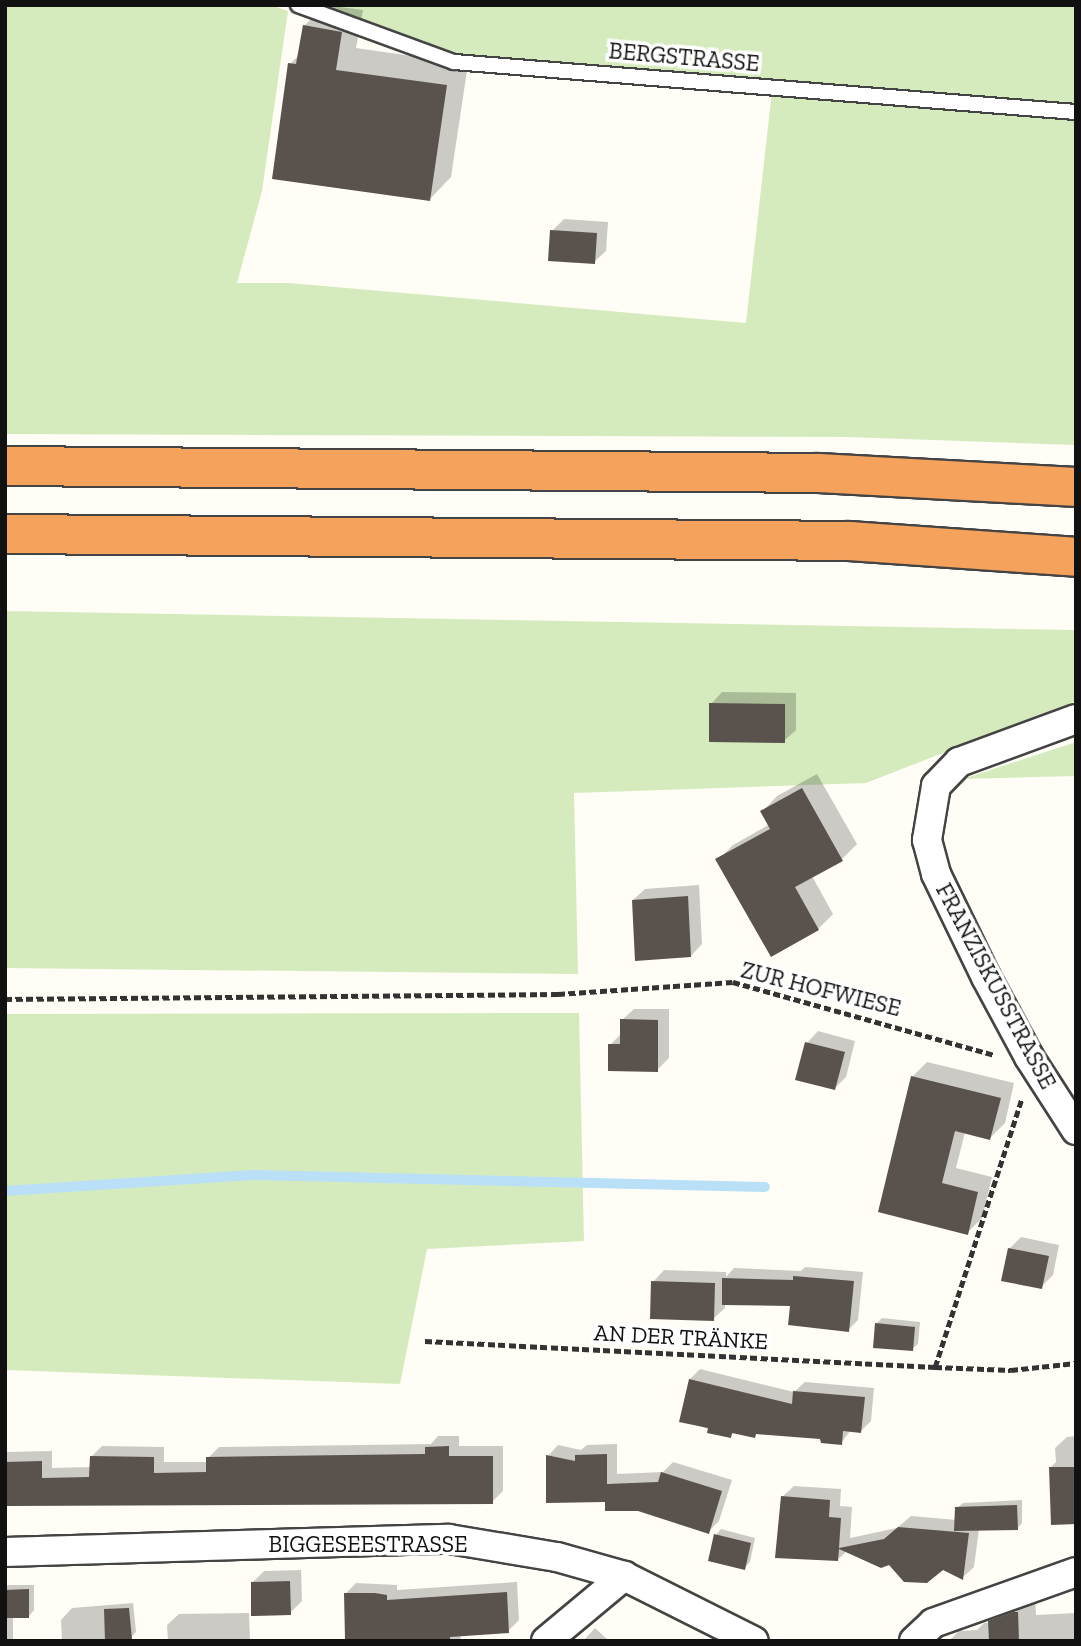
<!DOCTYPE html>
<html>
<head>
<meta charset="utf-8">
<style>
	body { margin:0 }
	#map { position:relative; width:1081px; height:1646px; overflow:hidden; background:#fffdf5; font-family:"Zilla Slab",serif }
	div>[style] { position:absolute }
	.green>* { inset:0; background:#d5ebbd }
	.shadow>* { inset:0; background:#0003 }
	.stream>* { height:10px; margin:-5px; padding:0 5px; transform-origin:5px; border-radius:5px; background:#b9e0f7 }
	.building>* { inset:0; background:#5a524d }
	.path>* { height:4.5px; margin-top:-2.25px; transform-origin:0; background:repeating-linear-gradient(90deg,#333 0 7px,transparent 0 10.5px) }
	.roads { filter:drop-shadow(2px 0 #444) drop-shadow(-2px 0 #444) drop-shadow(0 2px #444) drop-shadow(0 -2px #444) }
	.lane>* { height:14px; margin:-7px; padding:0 7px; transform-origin:7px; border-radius:7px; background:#fff }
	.street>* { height:28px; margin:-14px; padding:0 14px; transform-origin:14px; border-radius:14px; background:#fff }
	.highway>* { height:38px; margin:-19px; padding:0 19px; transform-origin:19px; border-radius:19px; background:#f5a25d }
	span { translate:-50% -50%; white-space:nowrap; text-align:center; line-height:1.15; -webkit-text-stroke:7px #fff; paint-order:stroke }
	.street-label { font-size:23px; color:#111 }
	.frame { position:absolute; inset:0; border:7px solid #111; pointer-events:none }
</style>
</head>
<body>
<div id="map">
	<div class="green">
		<div style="clip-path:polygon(5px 5px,271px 5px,288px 11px,262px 191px,237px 283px,289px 283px,746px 323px,772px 91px,1076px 119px,1076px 445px,848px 437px,5px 434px)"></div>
		<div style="clip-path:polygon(316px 5px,1076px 5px,1076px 106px,454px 54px)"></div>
		<div style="clip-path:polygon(5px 611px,1076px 630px,1076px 701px,866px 783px,574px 793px,578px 974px,5px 968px)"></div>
		<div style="clip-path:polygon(1076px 742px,1076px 776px,963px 779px)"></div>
		<div style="clip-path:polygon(579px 1013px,584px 1241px,427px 1249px,400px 1384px,5px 1370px,5px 1014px)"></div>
	</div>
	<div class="shadow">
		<div style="clip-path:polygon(325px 5px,363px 10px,356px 48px,468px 64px,451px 177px,430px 199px,290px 64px,300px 54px,304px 26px)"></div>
		<div style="clip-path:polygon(564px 219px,608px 222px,606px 251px,594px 262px,552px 231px)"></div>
		<div style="clip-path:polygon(722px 692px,796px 693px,796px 730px,784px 741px,711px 704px)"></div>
		<div style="clip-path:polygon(817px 774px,857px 844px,842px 859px,812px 876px,833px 914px,818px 929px,718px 860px,733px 845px,770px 824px,763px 811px,777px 796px)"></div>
		<div style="clip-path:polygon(699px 885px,702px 944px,691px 956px,633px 900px,645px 889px)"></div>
		<div style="clip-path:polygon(634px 1009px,669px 1009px,669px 1058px,657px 1070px,610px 1045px,622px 1033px,622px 1020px)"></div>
		<div style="clip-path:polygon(818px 1031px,855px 1041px,846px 1077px,834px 1089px,807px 1043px)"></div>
		<div style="clip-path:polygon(927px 1062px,1014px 1083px,1005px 1123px,990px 1138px,965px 1132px,956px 1168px,992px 1177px,982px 1218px,967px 1233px,880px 1211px,912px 1077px)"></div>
		<div style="clip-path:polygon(1021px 1237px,1059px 1245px,1053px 1275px,1041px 1287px,1009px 1249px)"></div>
		<div style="clip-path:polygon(805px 1267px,863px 1272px,858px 1320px,848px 1330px,792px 1304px,725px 1303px,725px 1308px,713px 1319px,653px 1282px,664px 1270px,726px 1272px,726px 1277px,734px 1268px,801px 1271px)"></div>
		<div style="clip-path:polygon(882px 1318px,920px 1322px,918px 1344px,912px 1349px,877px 1323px)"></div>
		<div style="clip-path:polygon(700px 1369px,794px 1392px,805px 1382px,874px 1388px,871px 1421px,861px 1431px,851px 1430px,841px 1443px,822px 1438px,758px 1432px,754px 1436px,735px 1432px,730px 1436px,681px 1420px,690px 1379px)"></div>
		<div style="clip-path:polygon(438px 1436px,459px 1436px,459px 1446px,503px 1446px,503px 1491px,492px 1502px,5px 1504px,5px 1452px,52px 1451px,52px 1468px,91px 1467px,91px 1457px,102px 1446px,164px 1447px,164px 1462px,208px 1462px,208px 1458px,219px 1447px,431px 1444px)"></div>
		<div style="clip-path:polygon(1076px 1436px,1076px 1522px,1050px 1468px,1056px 1462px,1055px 1448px,1067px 1437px)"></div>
		<div style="clip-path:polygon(617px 1444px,617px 1474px,663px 1472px,673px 1462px,732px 1480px,719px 1521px,708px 1532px,607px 1500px,548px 1456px,558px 1445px,581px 1450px,587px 1445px)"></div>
		<div style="clip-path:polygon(794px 1486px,841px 1489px,840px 1506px,852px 1507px,850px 1538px,897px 1528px,911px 1516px,957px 1520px,957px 1508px,963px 1503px,1022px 1500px,1022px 1523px,1017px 1529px,979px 1529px,974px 1567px,962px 1578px,943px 1568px,889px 1563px,847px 1551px,837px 1560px,782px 1497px)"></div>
		<div style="clip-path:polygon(721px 1529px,755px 1538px,750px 1562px,744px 1568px,716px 1535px)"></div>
		<div style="clip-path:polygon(301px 1570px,302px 1601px,290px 1613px,252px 1583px,264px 1571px)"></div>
		<div style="clip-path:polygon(517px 1582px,519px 1620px,508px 1631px,460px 1634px,461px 1641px,362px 1641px,345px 1594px,356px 1583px,397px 1585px,397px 1590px)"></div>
		<div style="clip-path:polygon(8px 1585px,34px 1585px,34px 1610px,29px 1616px,13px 1616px,13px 1641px,5px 1641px,5px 1588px)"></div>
		<div style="clip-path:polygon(1035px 1595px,1036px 1615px,1076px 1613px,1076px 1641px,949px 1641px,959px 1631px,977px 1630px,984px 1623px,990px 1623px,1008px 1604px)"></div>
		<div style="clip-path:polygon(133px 1603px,136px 1632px,131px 1637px,110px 1638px,110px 1641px,62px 1641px,61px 1620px,72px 1608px)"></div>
		<div style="clip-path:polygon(249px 1613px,250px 1641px,168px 1641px,167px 1625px,179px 1614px)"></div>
		<div style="clip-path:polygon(595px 1628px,609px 1641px,583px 1641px)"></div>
	</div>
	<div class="stream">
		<div style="left:5px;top:1191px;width:248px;rotate:-3.7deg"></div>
		<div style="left:252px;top:1175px;width:513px;rotate:1.34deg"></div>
	</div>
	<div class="building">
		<div style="clip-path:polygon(303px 25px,342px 32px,336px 70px,447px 85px,430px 201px,272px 179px,288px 63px,296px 64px)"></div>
		<div style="clip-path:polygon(550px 230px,597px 233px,595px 264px,548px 261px)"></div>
		<div style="clip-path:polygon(709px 703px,785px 704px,785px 743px,709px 742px)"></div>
		<div style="clip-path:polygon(802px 788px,843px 861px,795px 887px,819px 930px,771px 957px,715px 859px,770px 829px,760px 811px)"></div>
		<div style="clip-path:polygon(688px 896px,691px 957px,635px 961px,632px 900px)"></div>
		<div style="clip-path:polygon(620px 1019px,658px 1020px,658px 1072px,608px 1071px,608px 1044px,620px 1044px)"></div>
		<div style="clip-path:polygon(805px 1042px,845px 1052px,835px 1090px,795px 1080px)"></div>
		<div style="clip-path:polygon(911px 1076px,1001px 1098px,990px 1140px,955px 1131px,942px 1183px,978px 1192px,968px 1235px,878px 1212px)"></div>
		<div style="clip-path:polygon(1008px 1248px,1049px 1256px,1042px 1289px,1001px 1281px)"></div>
		<div style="clip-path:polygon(793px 1276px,854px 1281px,849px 1332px,788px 1325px,790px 1306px,722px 1305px,722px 1278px,793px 1280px)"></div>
		<div style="clip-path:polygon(651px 1281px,715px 1283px,714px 1321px,650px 1319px)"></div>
		<div style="clip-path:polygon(875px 1323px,915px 1327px,913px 1351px,873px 1348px)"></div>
		<div style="clip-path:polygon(689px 1379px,792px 1404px,793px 1391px,865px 1397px,861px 1433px,843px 1431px,842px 1445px,821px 1443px,820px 1439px,756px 1434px,755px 1438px,732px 1433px,731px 1438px,707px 1433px,708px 1428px,679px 1422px)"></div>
		<div style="clip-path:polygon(449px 1446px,449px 1456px,493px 1456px,493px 1504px,5px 1506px,5px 1462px,42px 1461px,42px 1478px,89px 1477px,90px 1456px,154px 1457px,154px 1473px,206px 1472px,206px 1457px,425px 1454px,425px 1447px)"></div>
		<div style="clip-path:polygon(607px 1454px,607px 1484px,658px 1482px,661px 1472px,722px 1491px,709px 1534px,638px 1511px,605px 1511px,605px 1502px,546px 1503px,546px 1455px,575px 1461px,575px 1455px)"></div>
		<div style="clip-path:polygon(1049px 1467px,1076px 1467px,1076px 1524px,1051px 1525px)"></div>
		<div style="clip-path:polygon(781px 1496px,830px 1500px,829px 1517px,841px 1518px,839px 1548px,884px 1539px,898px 1527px,969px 1533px,963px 1580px,943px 1570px,927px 1583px,904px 1582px,889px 1565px,881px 1568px,839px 1549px,838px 1561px,775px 1558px)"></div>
		<div style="clip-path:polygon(1017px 1505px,1018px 1530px,954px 1531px,955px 1507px)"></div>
		<div style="clip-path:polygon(714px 1534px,751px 1543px,745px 1570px,708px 1561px)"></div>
		<div style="clip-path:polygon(290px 1581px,291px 1615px,251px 1616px,251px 1582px)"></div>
		<div style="clip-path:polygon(29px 1589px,29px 1618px,5px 1618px,5px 1590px)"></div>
		<div style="clip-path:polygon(507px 1592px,509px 1633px,450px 1637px,450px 1641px,345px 1639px,344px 1593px,375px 1593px,387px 1595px,387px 1600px)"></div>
		<div style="clip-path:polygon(129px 1608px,132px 1639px,105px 1640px,104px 1609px)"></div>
		<div style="clip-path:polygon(1013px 1612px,1018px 1612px,1019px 1641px,989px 1641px,988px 1621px)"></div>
	</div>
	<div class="path">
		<div style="left:5px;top:999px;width:553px;rotate:-0.52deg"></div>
		<div style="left:558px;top:994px;width:175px;rotate:-3.9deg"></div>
		<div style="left:733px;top:982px;width:272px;rotate:15.6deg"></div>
		<div style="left:425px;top:1341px;width:511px;rotate:2.92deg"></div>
		<div style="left:935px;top:1367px;width:76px;rotate:2.3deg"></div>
		<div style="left:1011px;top:1370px;width:65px;rotate:-6.1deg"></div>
		<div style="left:935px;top:1367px;width:283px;rotate:-72.1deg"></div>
	</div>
	<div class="roads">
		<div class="lane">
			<div style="left:298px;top:5px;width:166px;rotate:20.1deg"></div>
			<div style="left:454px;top:62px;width:624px;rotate:4.6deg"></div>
		</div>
		<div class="street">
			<div style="left:1076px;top:719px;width:125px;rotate:159.8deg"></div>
			<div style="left:959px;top:762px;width:33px;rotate:134deg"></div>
			<div style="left:936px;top:786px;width:55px;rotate:99.5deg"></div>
			<div style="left:927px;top:840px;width:35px;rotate:75deg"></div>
			<div style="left:936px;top:874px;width:114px;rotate:64.1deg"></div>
			<div style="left:986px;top:977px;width:91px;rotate:61.7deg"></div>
			<div style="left:1029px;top:1057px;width:87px;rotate:57.2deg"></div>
			<div style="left:5px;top:1552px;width:444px;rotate:-1.7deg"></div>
			<div style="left:449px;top:1539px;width:109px;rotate:9.5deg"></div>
			<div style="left:557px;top:1557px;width:70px;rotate:15.8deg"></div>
			<div style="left:624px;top:1576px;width:145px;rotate:26.6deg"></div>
			<div style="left:546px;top:1641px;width:102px;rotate:-39.8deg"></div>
			<div style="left:914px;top:1641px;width:26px;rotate:-43deg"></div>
			<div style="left:933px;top:1623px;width:152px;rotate:-19.6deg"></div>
		</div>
		<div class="highway">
			<div style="left:5px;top:466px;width:814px;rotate:0.49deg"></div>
			<div style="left:819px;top:473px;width:257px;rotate:3.1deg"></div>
			<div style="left:5px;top:534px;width:845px;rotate:0.47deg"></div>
			<div style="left:850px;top:541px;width:227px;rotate:4deg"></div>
		</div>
	</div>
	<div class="street-label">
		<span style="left:684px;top:57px;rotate:5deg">BERGSTRASSE</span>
		<span style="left:996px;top:986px;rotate:62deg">FRANZISKUSSTRASSE</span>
		<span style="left:821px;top:989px;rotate:14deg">ZUR HOFWIESE</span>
		<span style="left:681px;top:1337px;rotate:3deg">AN DER TRÄNKE</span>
		<span style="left:368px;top:1544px">BIGGESEESTRASSE</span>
	</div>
	<div class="frame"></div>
</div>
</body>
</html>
